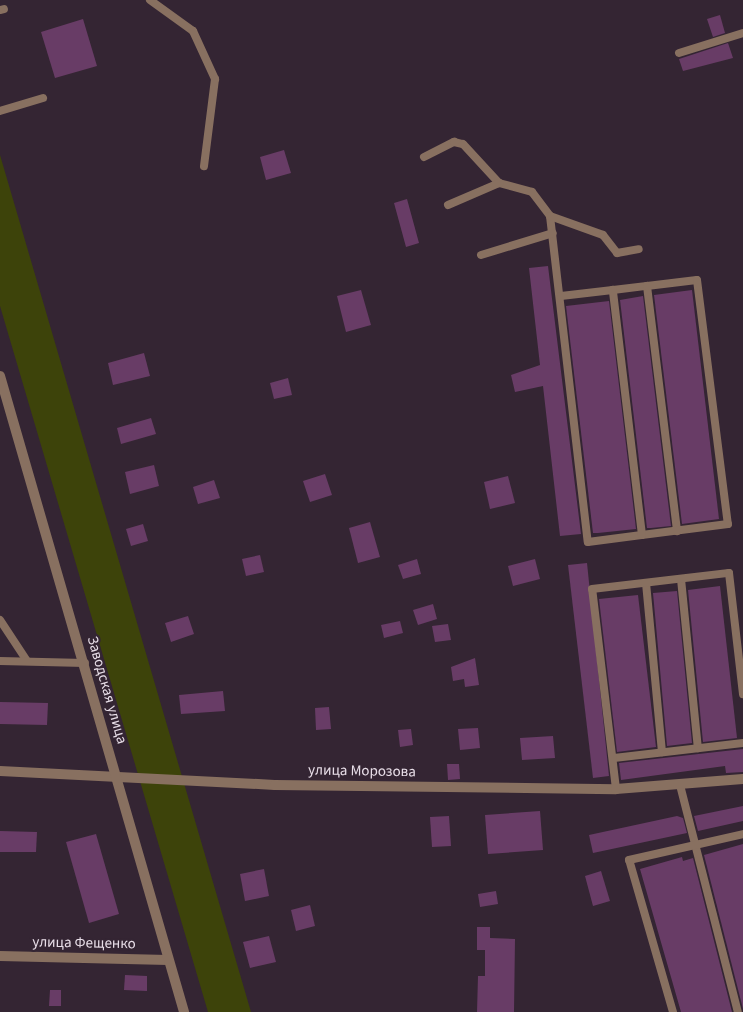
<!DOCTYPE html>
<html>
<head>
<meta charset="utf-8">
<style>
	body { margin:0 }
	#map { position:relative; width:743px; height:1012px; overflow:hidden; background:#342533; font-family:"Source Sans 3",sans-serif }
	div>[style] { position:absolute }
	.green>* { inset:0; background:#3d430a }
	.building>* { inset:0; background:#683c66 }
	.service>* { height:8px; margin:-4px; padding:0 4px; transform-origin:4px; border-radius:4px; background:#887060 }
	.minor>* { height:10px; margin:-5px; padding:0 5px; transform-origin:5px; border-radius:5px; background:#887060 }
	.tertiary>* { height:10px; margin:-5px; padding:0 5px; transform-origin:5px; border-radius:5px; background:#887060 }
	span { translate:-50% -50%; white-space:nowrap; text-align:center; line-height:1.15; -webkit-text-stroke:4.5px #342533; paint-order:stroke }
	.street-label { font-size:15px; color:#e8dee8 }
</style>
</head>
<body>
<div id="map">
	<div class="green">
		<div style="clip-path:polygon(0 155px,251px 1012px,208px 1012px,0 306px)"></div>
	</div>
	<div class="building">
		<div style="clip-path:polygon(720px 15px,725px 33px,713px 37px,707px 19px)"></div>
		<div style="clip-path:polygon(83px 19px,97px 66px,55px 78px,41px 32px)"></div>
		<div style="clip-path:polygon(728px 43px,733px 58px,683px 71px,679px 59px)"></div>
		<div style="clip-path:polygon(284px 150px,291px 173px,266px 180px,260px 157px)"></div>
		<div style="clip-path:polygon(407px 199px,419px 243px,406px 247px,394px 203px)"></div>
		<div style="clip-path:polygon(548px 266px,581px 534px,560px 536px,543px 386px,515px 392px,511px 375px,540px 365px,529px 268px)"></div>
		<div style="clip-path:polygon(361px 290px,371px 325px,346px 332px,337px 296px)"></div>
		<div style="clip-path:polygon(692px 290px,719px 519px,682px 524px,654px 295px)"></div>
		<div style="clip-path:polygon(643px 296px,671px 526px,651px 528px,647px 528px,620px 300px)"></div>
		<div style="clip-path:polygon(609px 301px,636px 529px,598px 533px,593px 533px,566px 306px)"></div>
		<div style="clip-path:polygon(144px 353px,150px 376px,113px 385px,108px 363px)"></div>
		<div style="clip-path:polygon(288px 378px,292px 395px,274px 399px,270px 383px)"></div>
		<div style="clip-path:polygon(151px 418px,156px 434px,121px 444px,117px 428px)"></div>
		<div style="clip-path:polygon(154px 465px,159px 486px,130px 494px,125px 472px)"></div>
		<div style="clip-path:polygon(325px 474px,332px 495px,310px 502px,303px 481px)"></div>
		<div style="clip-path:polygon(508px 476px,515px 503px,490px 509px,484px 482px)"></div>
		<div style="clip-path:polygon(214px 480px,220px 498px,198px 504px,193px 487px)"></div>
		<div style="clip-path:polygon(370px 522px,380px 557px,358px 563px,349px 528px)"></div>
		<div style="clip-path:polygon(143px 524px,148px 541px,131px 546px,126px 529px)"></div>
		<div style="clip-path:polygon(260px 555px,264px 572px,246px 576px,242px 559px)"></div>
		<div style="clip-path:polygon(417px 559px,421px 574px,403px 579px,398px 565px)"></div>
		<div style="clip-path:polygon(535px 559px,540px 579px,513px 586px,508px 566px)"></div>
		<div style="clip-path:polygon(587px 563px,609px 776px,593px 778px,568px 565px)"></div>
		<div style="clip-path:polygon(720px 586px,737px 738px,703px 742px,688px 590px)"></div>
		<div style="clip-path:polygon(677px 591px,692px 743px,667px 746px,653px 593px)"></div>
		<div style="clip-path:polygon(638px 595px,656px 747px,617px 752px,599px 599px)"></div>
		<div style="clip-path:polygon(433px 604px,437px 619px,418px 625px,413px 610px)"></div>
		<div style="clip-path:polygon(188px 616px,194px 634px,171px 642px,165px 623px)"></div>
		<div style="clip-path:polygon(400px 621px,403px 633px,384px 638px,381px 625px)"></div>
		<div style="clip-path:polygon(448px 624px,451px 640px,435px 642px,432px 626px)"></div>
		<div style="clip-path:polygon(475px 658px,479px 685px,465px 687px,464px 679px,453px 681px,451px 667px)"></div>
		<div style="clip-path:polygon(223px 691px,225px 711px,181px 714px,179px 695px)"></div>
		<div style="clip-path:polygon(0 702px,48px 703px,47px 725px,0 724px)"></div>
		<div style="clip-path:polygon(329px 707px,331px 729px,316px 730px,315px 708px)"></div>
		<div style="clip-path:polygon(478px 728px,480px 748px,460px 750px,458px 729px)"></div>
		<div style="clip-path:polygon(411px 729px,413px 745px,400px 747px,398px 730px)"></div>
		<div style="clip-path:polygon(553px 736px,555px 758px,522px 760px,520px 738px)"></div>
		<div style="clip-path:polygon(743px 749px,743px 772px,726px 773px,725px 766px,621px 780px,619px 763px)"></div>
		<div style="clip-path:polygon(447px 764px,459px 764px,460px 779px,448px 780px)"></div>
		<div style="clip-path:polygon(743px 806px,743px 821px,698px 831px,694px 816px)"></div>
		<div style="clip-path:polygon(540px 811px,543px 850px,488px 854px,485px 815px)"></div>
		<div style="clip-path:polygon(449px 816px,451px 846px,432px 847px,430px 817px)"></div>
		<div style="clip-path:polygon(677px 816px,683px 818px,687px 833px,593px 853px,589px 835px)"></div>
		<div style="clip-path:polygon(0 831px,37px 832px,36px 852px,0 852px)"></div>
		<div style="clip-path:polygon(96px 834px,119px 914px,89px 923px,66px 842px)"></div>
		<div style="clip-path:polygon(743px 844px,743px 1009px,704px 855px)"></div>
		<div style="clip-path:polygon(682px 857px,683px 861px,693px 858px,732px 1012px,681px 1012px,640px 869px)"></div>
		<div style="clip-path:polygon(264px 869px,269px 896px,245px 901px,240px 874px)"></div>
		<div style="clip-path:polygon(601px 871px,610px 901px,593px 906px,585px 876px)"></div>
		<div style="clip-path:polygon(496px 891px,498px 904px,480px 907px,478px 894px)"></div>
		<div style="clip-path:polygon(310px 905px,315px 926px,296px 931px,291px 910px)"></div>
		<div style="clip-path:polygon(477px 927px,490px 927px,490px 938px,515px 939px,514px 1012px,477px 1012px,478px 976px,485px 976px,485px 950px,477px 950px)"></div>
		<div style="clip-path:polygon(269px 936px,276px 962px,250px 968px,243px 942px)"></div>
		<div style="clip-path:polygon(125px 975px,147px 976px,147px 991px,124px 990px)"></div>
		<div style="clip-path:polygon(50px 990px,61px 990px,61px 1006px,49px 1006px)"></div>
	</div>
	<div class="service">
		<div style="left:150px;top:0;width:53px;rotate:35.8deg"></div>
		<div style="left:193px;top:31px;width:53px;rotate:65.4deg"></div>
		<div style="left:215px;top:79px;width:88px;rotate:97.2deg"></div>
		<div style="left:0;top:10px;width:4px;rotate:-14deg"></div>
		<div style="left:679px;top:53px;width:67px;rotate:-17.4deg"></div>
		<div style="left:0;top:111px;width:45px;rotate:-16.8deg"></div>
		<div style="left:424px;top:157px;width:34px;rotate:-27deg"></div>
		<div style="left:454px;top:142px;width:9px;rotate:13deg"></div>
		<div style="left:463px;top:144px;width:53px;rotate:47.3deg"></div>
		<div style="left:499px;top:183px;width:34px;rotate:15deg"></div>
		<div style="left:532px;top:192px;width:30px;rotate:53deg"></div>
		<div style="left:550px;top:216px;width:328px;rotate:83.4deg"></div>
		<div style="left:588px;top:542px;width:54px;rotate:-7.4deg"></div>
		<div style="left:448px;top:205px;width:56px;rotate:-23.3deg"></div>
		<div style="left:550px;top:216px;width:56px;rotate:19.7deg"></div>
		<div style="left:603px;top:235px;width:23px;rotate:52deg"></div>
		<div style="left:617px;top:253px;width:22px;rotate:-10deg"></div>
		<div style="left:481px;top:255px;width:75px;rotate:-17deg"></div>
		<div style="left:647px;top:286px;width:247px;rotate:83deg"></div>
		<div style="left:561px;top:296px;width:52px;rotate:-6.6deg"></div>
		<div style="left:613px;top:290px;width:34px;rotate:-7deg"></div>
		<div style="left:647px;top:286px;width:50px;rotate:-6.8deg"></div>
		<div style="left:697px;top:280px;width:246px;rotate:82.8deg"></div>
		<div style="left:728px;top:524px;width:87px;rotate:172.7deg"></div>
		<div style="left:642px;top:535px;width:247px;rotate:-96.8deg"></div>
		<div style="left:681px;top:579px;width:170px;rotate:84.3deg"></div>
		<div style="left:646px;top:583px;width:170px;rotate:84.6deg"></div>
		<div style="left:0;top:620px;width:49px;rotate:56.6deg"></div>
		<div style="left:0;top:661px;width:85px;rotate:1.3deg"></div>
		<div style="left:614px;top:758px;width:130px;rotate:-6.6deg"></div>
		<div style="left:680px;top:785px;width:234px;rotate:75.7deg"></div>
		<div style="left:616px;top:789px;width:201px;rotate:-96.8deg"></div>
		<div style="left:592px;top:589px;width:138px;rotate:-6.7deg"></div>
		<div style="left:729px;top:573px;width:122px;rotate:83.4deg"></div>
		<div style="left:673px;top:1012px;width:158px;rotate:-106.1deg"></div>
		<div style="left:629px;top:860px;width:117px;rotate:-12.8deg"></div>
	</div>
	<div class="minor">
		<div style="left:0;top:771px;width:275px;rotate:2.9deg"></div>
		<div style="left:275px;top:785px;width:341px;rotate:0.7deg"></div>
		<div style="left:616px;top:789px;width:127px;rotate:-4.5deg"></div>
		<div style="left:0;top:956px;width:168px;rotate:1.4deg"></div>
	</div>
	<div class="tertiary">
		<div style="left:0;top:376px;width:662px;rotate:73.86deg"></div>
	</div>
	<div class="street-label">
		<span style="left:107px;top:690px;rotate:74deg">Заводская улица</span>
		<span style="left:362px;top:771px;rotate:1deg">улица Морозова</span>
		<span style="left:84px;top:943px;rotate:1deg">улица Фещенко</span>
	</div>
</div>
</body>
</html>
